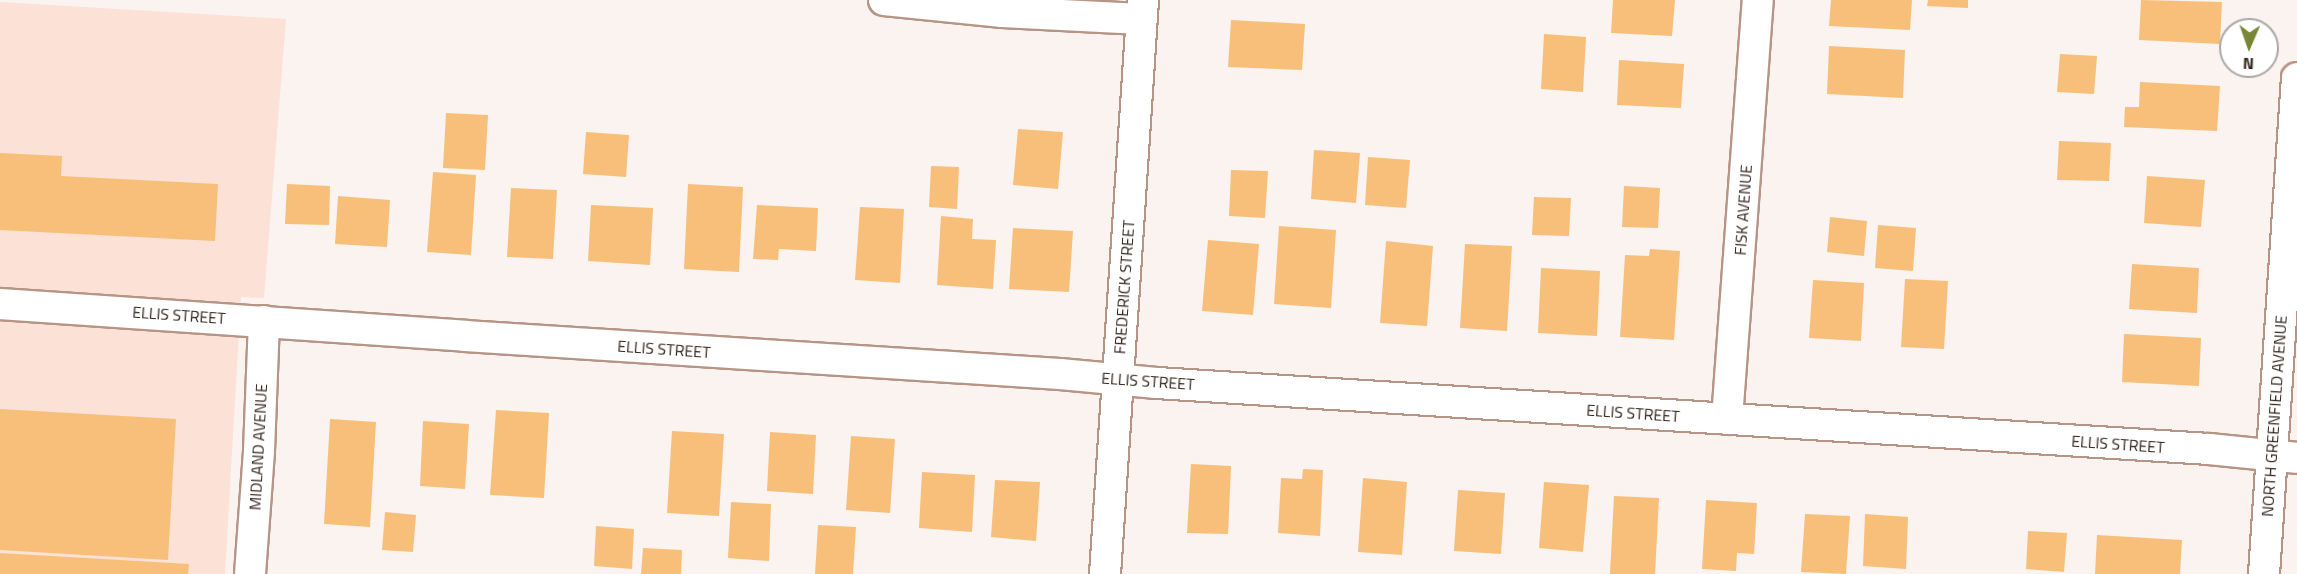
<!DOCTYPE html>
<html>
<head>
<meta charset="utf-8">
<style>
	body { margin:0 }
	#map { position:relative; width:2297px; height:574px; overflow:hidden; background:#faf3ef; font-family:"Titillium Web",sans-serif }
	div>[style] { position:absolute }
	.built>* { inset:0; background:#fce1d6 }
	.building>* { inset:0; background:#f8bf7a }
	.roads { filter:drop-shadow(2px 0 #b69486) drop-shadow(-2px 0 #b69486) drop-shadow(0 2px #b69486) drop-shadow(0 -2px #b69486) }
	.street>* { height:30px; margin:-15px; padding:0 15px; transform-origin:15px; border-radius:15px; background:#fff }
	span { translate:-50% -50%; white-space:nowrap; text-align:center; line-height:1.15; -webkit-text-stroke:4.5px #fff; paint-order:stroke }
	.street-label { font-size:16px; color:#31241e }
	.north { position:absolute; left:2219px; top:18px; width:60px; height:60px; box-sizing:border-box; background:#fff; border:2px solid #ada7a5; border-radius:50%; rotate:182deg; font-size:16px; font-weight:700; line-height:24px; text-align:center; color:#31241e }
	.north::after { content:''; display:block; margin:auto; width:21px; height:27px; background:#788635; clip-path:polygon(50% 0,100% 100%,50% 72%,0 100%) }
</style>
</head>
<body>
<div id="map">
	<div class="built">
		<div style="clip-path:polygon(0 2px,286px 19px,264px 298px,241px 297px,225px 574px,0 574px)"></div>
	</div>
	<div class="building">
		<div style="clip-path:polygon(1613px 0,1675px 0,1672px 36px,1611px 33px)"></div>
		<div style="clip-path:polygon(1831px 0,1912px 0,1910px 30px,1829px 26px)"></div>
		<div style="clip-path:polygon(1928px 0,1968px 0,1968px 8px,1927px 6px)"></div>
		<div style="clip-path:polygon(2141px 0,2222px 2px,2220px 44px,2139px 40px)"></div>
		<div style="clip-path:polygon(1231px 20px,1305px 24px,1302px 70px,1228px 67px)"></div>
		<div style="clip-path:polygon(1544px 34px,1586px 37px,1583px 92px,1541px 89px)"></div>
		<div style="clip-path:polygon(1829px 46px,1905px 50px,1903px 98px,1827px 94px)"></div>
		<div style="clip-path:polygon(2060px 54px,2097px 56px,2094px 94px,2057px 92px)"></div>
		<div style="clip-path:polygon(1619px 60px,1684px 64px,1681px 108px,1617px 105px)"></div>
		<div style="clip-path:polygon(2140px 82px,2220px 86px,2217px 131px,2124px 127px,2125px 107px,2139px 107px)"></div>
		<div style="clip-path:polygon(446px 113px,488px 115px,485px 170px,443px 168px)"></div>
		<div style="clip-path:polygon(1018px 129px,1063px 132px,1058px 189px,1013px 185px)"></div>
		<div style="clip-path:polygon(586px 132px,629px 135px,626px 177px,583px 174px)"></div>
		<div style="clip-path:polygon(2059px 141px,2111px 143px,2109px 181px,2057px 180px)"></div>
		<div style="clip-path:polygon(1314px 150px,1360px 153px,1356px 203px,1311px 199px)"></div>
		<div style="clip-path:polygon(0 153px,62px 156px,61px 176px,218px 184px,215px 241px,0 230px)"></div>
		<div style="clip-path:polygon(1368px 157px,1410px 160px,1406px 208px,1365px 205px)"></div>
		<div style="clip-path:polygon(931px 166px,959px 167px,957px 209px,929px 207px)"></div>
		<div style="clip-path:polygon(1231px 170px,1268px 171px,1265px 218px,1229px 216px)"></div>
		<div style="clip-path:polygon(433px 172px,476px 175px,471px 255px,427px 252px)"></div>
		<div style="clip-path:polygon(2147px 176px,2205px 180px,2201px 227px,2144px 223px)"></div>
		<div style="clip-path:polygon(287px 184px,330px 186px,329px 225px,285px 224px)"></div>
		<div style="clip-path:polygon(688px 184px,743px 187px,739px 272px,684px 269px)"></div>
		<div style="clip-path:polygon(1624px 186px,1660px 188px,1658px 228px,1622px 227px)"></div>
		<div style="clip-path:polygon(511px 188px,557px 190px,553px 259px,507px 257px)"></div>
		<div style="clip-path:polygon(338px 196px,390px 200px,387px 247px,335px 244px)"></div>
		<div style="clip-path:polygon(1534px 197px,1571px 198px,1569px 236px,1532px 235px)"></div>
		<div style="clip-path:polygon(591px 205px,653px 208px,650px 265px,588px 261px)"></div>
		<div style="clip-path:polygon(757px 205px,818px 208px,816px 251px,779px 249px,778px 260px,753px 259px)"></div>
		<div style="clip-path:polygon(860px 207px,904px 209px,900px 283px,855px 280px)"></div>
		<div style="clip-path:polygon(941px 216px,973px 219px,972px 239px,996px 240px,993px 289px,937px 285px)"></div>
		<div style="clip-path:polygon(1830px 217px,1867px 221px,1864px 256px,1827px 252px)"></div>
		<div style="clip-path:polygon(1878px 225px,1916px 228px,1913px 271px,1875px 268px)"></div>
		<div style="clip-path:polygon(1279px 226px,1336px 230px,1331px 308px,1274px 304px)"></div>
		<div style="clip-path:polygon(1013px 228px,1073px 231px,1069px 292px,1009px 289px)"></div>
		<div style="clip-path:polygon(1208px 240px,1259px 244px,1253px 315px,1202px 311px)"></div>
		<div style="clip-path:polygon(1386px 241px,1433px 246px,1427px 326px,1380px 323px)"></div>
		<div style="clip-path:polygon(1465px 244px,1512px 246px,1507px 331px,1460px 328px)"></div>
		<div style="clip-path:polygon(1650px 249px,1680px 251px,1674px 340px,1620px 337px,1625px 255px,1649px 256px)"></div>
		<div style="clip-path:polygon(2132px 264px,2199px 268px,2197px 313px,2129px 309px)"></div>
		<div style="clip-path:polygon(1541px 268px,1600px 271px,1597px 336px,1538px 333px)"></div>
		<div style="clip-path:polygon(1905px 279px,1948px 281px,1944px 349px,1901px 347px)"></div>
		<div style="clip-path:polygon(1813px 280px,1864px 283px,1861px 341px,1809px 338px)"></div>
		<div style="clip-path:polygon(2124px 334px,2201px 338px,2199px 386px,2122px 382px)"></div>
		<div style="clip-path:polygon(0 409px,176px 419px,168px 560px,0 550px)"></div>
		<div style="clip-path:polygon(496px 410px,549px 413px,544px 498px,490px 495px)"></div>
		<div style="clip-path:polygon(330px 419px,376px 422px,370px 527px,324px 524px)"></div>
		<div style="clip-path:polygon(423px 421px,469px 424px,465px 489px,420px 486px)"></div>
		<div style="clip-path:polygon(672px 431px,724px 434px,719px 516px,667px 513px)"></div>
		<div style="clip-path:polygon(770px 432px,816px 435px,813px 494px,767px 491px)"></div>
		<div style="clip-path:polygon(851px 436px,895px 439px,890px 513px,846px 510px)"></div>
		<div style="clip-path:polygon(1191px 464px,1231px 466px,1228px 534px,1187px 533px)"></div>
		<div style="clip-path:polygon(1303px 469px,1323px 470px,1320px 536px,1278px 533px,1281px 478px,1302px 479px)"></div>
		<div style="clip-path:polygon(922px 472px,975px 475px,972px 532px,919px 528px)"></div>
		<div style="clip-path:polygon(1363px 478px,1407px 482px,1402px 555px,1358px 552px)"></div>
		<div style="clip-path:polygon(995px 480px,1040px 482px,1036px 541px,991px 537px)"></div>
		<div style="clip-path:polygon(1544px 482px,1589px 485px,1583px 552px,1539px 548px)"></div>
		<div style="clip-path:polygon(1458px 490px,1505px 493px,1501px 554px,1454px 551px)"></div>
		<div style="clip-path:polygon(1614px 496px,1659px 498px,1655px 574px,1610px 574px)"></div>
		<div style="clip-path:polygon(1706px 500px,1757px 503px,1754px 554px,1737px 553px,1736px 571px,1702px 569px)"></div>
		<div style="clip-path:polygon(731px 502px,771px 504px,769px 561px,728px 558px)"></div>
		<div style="clip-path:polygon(385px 512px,416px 515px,413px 552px,382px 550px)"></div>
		<div style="clip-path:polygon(1805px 514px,1850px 516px,1846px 574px,1801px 572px)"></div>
		<div style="clip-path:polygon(1865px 514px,1908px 517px,1906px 569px,1863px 566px)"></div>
		<div style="clip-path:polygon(818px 525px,856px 527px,853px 574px,815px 574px)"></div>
		<div style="clip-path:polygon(596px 526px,634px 529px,632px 569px,594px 566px)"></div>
		<div style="clip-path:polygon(2028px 531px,2067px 533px,2064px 572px,2026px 569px)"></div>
		<div style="clip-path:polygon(2097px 535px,2182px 540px,2180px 574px,2095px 574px)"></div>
		<div style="clip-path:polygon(643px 548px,682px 550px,681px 574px,641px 574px)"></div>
		<div style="clip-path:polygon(0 553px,189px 564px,188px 574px,0 574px)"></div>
	</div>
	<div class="roads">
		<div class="street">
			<div style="left:884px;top:0;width:119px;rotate:5.8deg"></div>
			<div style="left:1002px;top:12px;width:139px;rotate:2.9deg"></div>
			<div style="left:0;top:304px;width:466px;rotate:3.9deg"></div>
			<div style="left:465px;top:336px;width:596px;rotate:3.65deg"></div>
			<div style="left:1060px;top:374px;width:97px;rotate:5.3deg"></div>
			<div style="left:1157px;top:383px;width:1054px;rotate:3.59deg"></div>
			<div style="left:2209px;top:449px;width:88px;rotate:5.8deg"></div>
			<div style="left:1727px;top:419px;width:420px;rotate:-85.8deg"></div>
			<div style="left:250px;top:574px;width:123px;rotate:-85.8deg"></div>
			<div style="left:259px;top:451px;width:130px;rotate:-87.8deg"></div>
			<div style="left:1105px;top:574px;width:575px;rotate:-86.21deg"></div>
			<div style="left:2264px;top:574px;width:497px;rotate:-86.2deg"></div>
		</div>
	</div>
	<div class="street-label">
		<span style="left:1743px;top:210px;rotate:-86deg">FISK AVENUE</span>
		<span style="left:1124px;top:287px;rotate:-86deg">FREDERICK STREET</span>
		<span style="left:179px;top:315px;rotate:4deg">ELLIS STREET</span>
		<span style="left:664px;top:349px;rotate:4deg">ELLIS STREET</span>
		<span style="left:1148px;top:381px;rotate:4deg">ELLIS STREET</span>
		<span style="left:1633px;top:413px;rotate:4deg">ELLIS STREET</span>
		<span style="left:2274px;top:416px;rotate:-86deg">NORTH GREENFIELD AVENUE</span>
		<span style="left:2118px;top:444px;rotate:4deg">ELLIS STREET</span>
		<span style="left:258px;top:447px;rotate:-87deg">MIDLAND AVENUE</span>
	</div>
	<div class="north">N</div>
</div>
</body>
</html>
